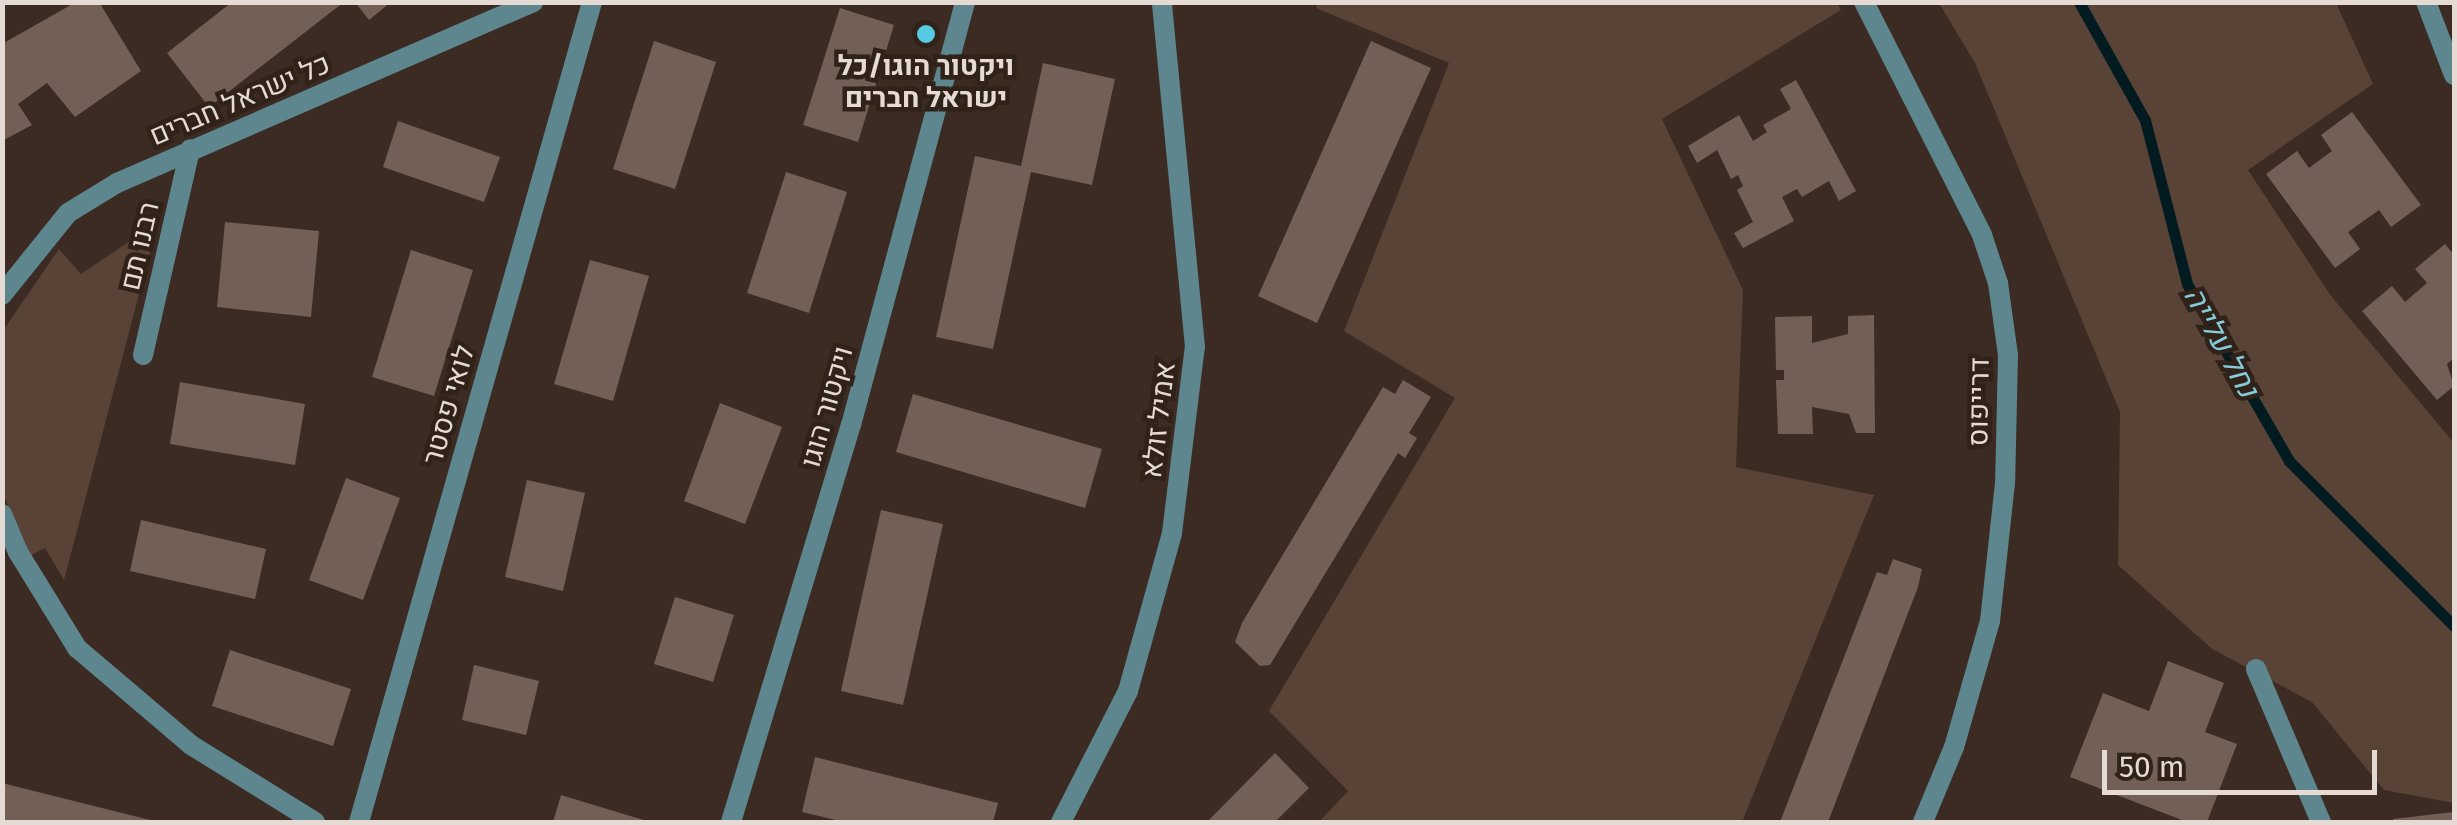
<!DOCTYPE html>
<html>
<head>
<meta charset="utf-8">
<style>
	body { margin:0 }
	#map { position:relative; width:2457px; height:825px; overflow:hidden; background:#3b2b22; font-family:"Fira Sans",Heebo,sans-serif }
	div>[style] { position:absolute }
	.green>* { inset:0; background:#584336 }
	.stream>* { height:11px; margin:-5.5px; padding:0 5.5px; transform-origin:5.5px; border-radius:5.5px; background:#011b20 }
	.building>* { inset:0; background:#726056 }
	.street>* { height:20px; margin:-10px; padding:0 10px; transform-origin:10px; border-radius:10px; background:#5d868e }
	.dots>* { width:28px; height:28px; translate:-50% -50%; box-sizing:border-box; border:5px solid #302218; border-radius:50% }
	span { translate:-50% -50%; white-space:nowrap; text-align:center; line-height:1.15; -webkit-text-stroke:9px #302218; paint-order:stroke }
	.poi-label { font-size:28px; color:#e5dad4; font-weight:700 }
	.street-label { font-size:28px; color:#e5dad4 }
	.water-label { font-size:30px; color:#85cbda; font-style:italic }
	.frame { position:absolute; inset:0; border:5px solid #e5dad4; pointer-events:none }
	.scale { position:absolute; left:2102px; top:750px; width:275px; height:45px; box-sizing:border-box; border:5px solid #e5dad4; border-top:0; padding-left:12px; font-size:30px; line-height:35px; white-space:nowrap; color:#e5dad4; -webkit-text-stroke:8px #302218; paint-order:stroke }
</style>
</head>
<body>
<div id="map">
	<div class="green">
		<div style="clip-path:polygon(1318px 2px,1837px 3px,1841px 10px,1662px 119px,1743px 290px,1736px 467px,1874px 495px,1742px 822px,1319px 822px,1348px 791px,1269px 711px,1455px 398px,1344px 331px,1449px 63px,1316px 8px)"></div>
		<div style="clip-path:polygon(1939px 3px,2336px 3px,2373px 84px,2248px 170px,2331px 296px,2454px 443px,2454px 803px,2384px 790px,2312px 702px,2212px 649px,2118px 565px,2120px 412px,1975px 63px)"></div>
		<div style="clip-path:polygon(158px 222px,64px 580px,45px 548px,30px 556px,3px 494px,2px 332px,59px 249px,81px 274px)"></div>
	</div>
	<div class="stream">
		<div style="left:2079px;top:2px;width:135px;rotate:60.8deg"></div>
		<div style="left:2145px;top:120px;width:169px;rotate:75.6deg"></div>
		<div style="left:2187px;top:284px;width:204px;rotate:60deg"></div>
		<div style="left:2289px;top:461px;width:233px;rotate:45deg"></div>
	</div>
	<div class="building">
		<div style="clip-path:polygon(76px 2px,99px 2px,141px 71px,75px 117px,47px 83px,18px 104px,32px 125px,2px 141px,2px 44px)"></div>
		<div style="clip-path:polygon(232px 2px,344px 2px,209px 107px,167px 53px)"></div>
		<div style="clip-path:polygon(355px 2px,391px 2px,369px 20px)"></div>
		<div style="clip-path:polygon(840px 8px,894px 25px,858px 142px,803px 125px)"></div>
		<div style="clip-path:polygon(654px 41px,716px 62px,675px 189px,613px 169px)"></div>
		<div style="clip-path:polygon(1371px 41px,1431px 68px,1317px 323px,1258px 296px)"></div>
		<div style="clip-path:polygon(1043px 63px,1115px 79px,1092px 185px,1031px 172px,993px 349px,936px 337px,975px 156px,1021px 166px)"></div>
		<div style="clip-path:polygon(1796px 80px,1856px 191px,1839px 201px,1829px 181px,1802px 197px,1797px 189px,1782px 197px,1794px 221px,1743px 248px,1734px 233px,1753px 222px,1737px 190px,1743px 186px,1738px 175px,1731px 179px,1717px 150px,1697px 163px,1688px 146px,1739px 115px,1753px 141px,1767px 132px,1763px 125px,1791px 109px,1780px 89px)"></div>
		<div style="clip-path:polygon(2352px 112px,2421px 205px,2391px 227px,2379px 210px,2348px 232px,2360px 249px,2335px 268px,2266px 174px,2297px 151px,2309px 168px,2332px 151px,2321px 135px)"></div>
		<div style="clip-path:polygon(398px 121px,500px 157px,484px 202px,383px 167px)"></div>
		<div style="clip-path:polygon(786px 172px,847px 192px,809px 313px,747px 293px)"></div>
		<div style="clip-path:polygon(225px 222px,319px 231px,311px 317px,217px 307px)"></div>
		<div style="clip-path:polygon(2445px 244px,2454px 255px,2454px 358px,2447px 364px,2454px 386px,2437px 400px,2362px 311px,2392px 286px,2405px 302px,2427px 283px,2415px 269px)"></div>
		<div style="clip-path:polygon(411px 250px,473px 270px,434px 396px,372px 377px)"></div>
		<div style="clip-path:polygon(590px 260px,649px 276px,613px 401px,554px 384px)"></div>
		<div style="clip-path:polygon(1874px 315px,1875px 433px,1856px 433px,1849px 414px,1812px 407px,1813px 434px,1778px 434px,1776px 380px,1784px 380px,1784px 370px,1776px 370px,1775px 317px,1812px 316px,1812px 343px,1848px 334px,1848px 316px)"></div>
		<div style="clip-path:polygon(1403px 380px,1431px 397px,1409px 433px,1417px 438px,1405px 458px,1398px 453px,1270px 665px,1260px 666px,1235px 642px,1242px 623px,1383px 387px,1395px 394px)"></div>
		<div style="clip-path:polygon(180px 382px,305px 404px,295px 465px,170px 444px)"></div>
		<div style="clip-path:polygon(913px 394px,1102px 449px,1085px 508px,896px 452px)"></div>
		<div style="clip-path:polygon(720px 403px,782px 427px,745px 524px,684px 501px)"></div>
		<div style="clip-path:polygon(346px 478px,400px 498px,363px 600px,309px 580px)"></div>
		<div style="clip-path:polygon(527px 480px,585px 493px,563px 591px,505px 577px)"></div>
		<div style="clip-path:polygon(881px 510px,943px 524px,903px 705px,841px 691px)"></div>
		<div style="clip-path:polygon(141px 520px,266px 549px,255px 599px,130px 571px)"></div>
		<div style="clip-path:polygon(1893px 559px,1922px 569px,1918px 587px,1828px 822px,1780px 822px,1877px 572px,1887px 575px)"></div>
		<div style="clip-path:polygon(675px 597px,734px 615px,713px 682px,654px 664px)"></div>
		<div style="clip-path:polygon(230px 650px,351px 689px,333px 746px,212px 706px)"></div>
		<div style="clip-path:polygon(2168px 661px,2224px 683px,2205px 732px,2237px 744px,2207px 822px,2187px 822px,2070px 777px,2103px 693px,2149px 711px)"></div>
		<div style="clip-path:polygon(474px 665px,539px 681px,526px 735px,462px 720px)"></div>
		<div style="clip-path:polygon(1275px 753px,1309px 788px,1275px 822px,1207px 822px)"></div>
		<div style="clip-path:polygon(815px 757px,998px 803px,993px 822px,844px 822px,802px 812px)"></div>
		<div style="clip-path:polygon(2px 783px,154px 821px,154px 822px,2px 822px)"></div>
		<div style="clip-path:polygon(561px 795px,650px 822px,553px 822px)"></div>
		<div style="clip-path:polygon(2454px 812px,2454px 822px,2393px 822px,2393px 819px)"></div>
	</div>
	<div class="street">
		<div style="left:1864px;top:2px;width:261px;rotate:63.1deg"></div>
		<div style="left:1982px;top:235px;width:51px;rotate:71.6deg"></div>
		<div style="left:1998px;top:283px;width:73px;rotate:82.1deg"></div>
		<div style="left:2008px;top:355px;width:128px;rotate:91.3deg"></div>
		<div style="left:2005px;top:483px;width:139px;rotate:96.2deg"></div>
		<div style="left:1990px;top:621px;width:131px;rotate:105.9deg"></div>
		<div style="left:1954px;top:747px;width:81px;rotate:112.5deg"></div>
		<div style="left:2426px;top:2px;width:78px;rotate:69deg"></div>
		<div style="left:2px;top:295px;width:105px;rotate:-51.2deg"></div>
		<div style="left:68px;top:213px;width:57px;rotate:-31.5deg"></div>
		<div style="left:117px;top:183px;width:454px;rotate:-23.5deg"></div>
		<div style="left:143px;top:355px;width:211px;rotate:-77.1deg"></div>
		<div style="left:2px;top:514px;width:41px;rotate:67.2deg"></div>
		<div style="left:18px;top:552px;width:113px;rotate:58.4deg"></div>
		<div style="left:77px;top:648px;width:150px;rotate:40.4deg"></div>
		<div style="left:191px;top:745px;width:146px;rotate:31.8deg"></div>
		<div style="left:2256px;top:669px;width:166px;rotate:67deg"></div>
		<div style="left:359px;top:822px;width:852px;rotate:-74.14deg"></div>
		<div style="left:731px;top:822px;width:415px;rotate:-73.2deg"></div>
		<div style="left:851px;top:425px;width:438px;rotate:-74.9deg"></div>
		<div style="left:1061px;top:822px;width:147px;rotate:-62.9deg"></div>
		<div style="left:1128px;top:691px;width:164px;rotate:-74.4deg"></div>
		<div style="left:1172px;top:533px;width:187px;rotate:-83deg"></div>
		<div style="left:1195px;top:347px;width:347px;rotate:-95.5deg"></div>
	</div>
	<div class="dots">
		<div style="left:926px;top:34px;background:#55cae0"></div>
	</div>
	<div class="poi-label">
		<span style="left:926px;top:82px">ויקטור הוגו/כל<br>ישראל חברים</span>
	</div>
	<div class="street-label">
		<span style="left:240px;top:100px;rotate:-23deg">כל ישראל חברים</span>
		<span style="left:140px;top:246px;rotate:-77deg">רבנו תם</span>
		<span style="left:1979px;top:402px;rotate:-89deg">דרייפוס</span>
		<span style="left:449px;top:405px;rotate:-74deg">לואי פסטר</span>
		<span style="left:827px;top:407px;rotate:-74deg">ויקטור הוגו</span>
		<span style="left:1159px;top:420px;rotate:-83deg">אמיל זולא</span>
	</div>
	<div class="water-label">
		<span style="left:2221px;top:342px;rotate:61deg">נחל עלייה</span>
	</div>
	<div class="frame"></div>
	<div class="scale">50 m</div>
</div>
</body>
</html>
